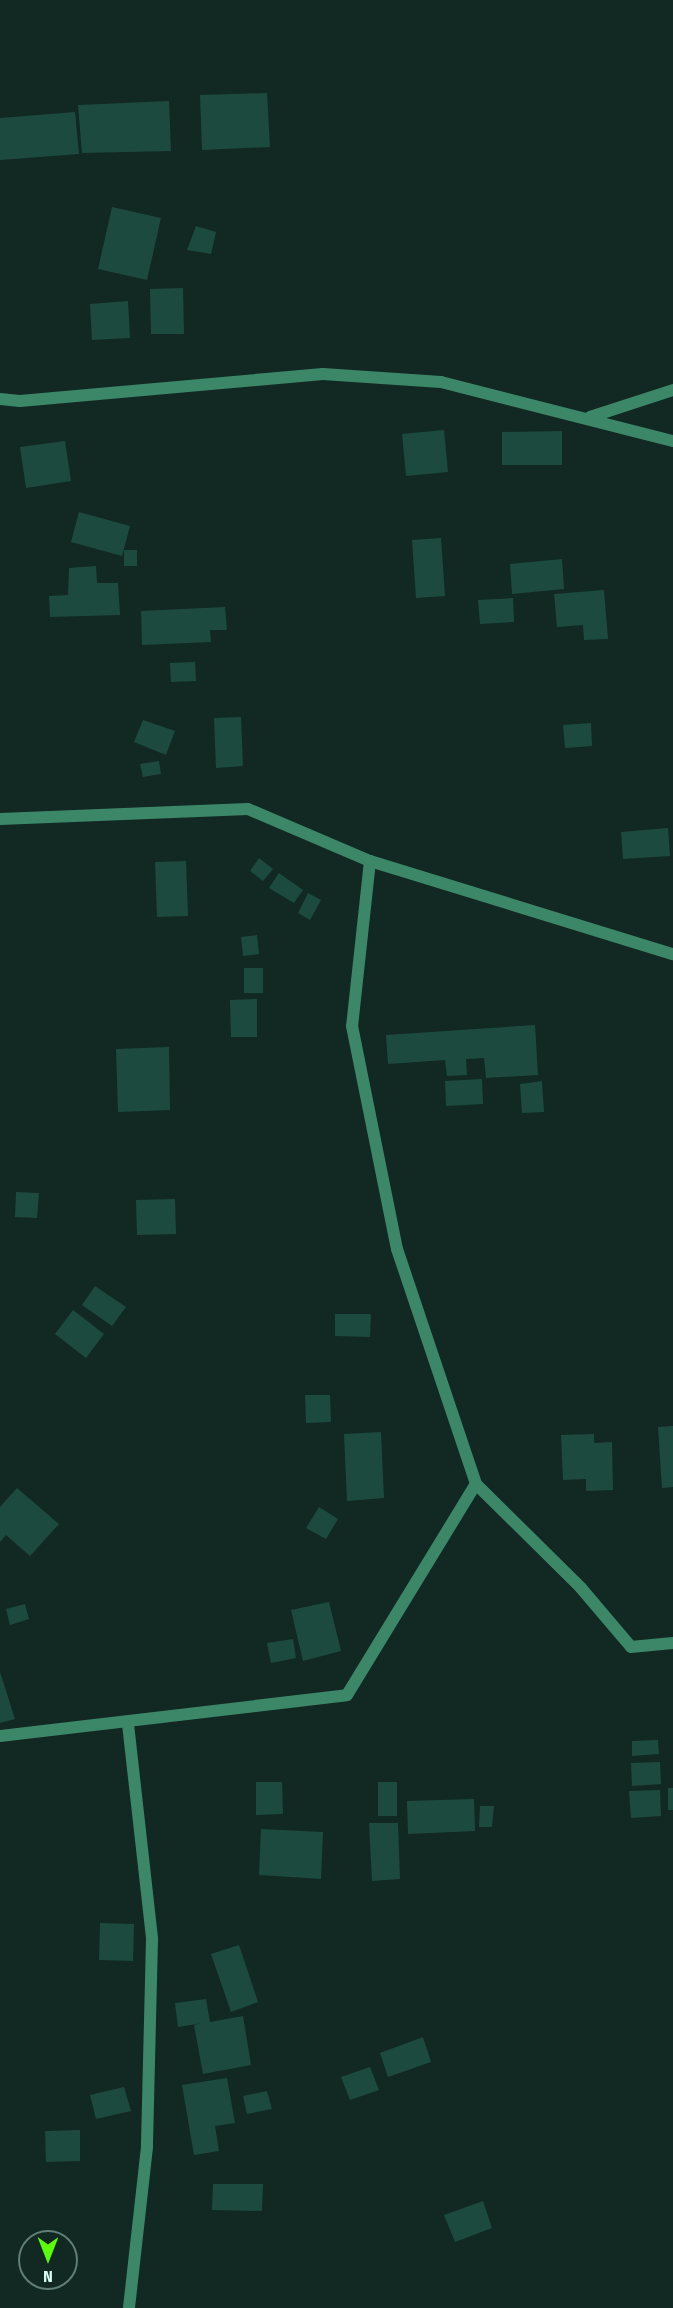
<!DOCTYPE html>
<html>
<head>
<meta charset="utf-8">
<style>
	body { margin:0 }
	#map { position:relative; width:673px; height:2308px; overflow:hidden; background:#112922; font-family:"Fira Sans Condensed",sans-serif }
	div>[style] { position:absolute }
	.building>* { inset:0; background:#1d4a3f }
	.minor>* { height:12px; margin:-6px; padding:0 6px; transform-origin:6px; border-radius:6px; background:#3d8769 }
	span { translate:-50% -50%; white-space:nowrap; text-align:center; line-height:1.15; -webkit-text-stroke:4.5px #112922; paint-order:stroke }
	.north { position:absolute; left:18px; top:2230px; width:60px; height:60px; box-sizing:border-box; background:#112922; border:2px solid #617e75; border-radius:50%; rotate:180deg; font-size:16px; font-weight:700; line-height:24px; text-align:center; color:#d9fef2 }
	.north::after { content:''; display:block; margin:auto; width:21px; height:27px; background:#5bfb09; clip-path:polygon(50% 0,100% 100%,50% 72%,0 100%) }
</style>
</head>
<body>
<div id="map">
	<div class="building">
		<div style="clip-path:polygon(267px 93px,270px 147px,202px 150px,200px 95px)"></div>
		<div style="clip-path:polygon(169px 101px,171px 151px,82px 153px,78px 105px)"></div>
		<div style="clip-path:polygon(75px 112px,79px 154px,0 160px,0 118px)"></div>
		<div style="clip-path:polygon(112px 207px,161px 218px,147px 280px,98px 269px)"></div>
		<div style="clip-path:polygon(196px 226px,216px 232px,211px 254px,187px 250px)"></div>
		<div style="clip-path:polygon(183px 288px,184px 334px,151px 334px,150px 289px)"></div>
		<div style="clip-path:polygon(128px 301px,130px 338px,92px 340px,90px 304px)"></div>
		<div style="clip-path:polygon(444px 430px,448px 472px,406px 476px,402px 434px)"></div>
		<div style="clip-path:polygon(562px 431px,562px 465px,502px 465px,502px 432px)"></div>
		<div style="clip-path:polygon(65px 441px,71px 481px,26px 488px,20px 447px)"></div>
		<div style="clip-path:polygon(79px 512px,130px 526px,122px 556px,71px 542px)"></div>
		<div style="clip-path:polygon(441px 538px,445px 596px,416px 598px,412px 540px)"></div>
		<div style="clip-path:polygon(124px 550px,137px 550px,137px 566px,124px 566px)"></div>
		<div style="clip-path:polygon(562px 559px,564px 589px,512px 594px,510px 564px)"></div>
		<div style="clip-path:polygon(96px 566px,97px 583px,118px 583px,120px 615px,50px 617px,49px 596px,68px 595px,69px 568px)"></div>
		<div style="clip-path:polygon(604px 590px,608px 639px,584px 640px,583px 625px,557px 627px,554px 594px)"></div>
		<div style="clip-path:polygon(513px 598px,514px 622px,480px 624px,478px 600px)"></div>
		<div style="clip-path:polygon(225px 607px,227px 630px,210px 630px,211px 642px,142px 645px,141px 611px)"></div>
		<div style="clip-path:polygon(195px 662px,196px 681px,171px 682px,170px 663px)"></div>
		<div style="clip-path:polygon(241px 717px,243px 766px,216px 768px,214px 718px)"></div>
		<div style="clip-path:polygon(143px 720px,175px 731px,166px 755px,134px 742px)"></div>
		<div style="clip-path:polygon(591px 723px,592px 746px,565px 748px,563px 725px)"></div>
		<div style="clip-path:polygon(159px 761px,161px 774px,143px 777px,140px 764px)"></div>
		<div style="clip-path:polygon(668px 828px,670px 856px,623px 859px,621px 832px)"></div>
		<div style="clip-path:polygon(259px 858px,273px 869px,263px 881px,250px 871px)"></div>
		<div style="clip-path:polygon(186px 861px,188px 916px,157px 917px,155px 862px)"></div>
		<div style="clip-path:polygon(279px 873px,303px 890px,294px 903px,269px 888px)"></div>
		<div style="clip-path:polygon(308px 893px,321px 900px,310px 920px,298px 913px)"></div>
		<div style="clip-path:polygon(257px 935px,259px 954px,243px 956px,241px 937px)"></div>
		<div style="clip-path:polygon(244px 968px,263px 968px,263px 993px,244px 993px)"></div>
		<div style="clip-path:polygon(257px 999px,257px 1037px,231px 1037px,230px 1000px)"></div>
		<div style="clip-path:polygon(535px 1025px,538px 1075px,486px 1078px,484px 1058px,466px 1059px,467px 1075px,447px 1076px,445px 1060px,388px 1064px,386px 1035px)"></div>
		<div style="clip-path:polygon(169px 1047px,170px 1110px,118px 1112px,116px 1049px)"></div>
		<div style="clip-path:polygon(482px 1079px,483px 1104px,446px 1106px,445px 1081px)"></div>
		<div style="clip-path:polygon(542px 1081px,544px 1112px,522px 1113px,520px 1084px)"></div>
		<div style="clip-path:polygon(16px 1192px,39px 1193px,37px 1218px,15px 1217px)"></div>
		<div style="clip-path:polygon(175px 1199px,176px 1234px,137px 1235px,136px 1200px)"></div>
		<div style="clip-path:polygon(95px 1286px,126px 1307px,112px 1326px,82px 1305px)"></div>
		<div style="clip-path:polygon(73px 1310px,104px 1334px,86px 1358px,55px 1334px)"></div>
		<div style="clip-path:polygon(335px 1314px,371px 1314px,370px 1337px,335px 1336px)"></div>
		<div style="clip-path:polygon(305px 1395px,330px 1395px,331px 1422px,306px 1423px)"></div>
		<div style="clip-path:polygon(673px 1426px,673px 1487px,662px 1488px,658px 1427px)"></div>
		<div style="clip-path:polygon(381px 1432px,384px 1498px,347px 1501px,344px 1434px)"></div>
		<div style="clip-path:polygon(594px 1434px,594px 1443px,612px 1442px,613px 1490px,586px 1491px,586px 1479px,563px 1480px,561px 1435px)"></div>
		<div style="clip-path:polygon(17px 1488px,59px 1524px,30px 1556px,6px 1535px,0 1542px,0 1507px)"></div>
		<div style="clip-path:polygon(319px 1507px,338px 1519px,326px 1539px,306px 1528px)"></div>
		<div style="clip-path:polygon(329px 1602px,341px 1651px,303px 1661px,291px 1610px)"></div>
		<div style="clip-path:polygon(25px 1604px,29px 1619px,10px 1625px,6px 1609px)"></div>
		<div style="clip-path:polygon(293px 1639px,296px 1658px,271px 1663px,267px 1643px)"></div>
		<div style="clip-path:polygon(0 1672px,15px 1719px,0 1723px)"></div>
		<div style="clip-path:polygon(658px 1740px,659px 1754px,632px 1756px,632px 1741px)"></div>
		<div style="clip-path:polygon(660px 1762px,661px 1784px,632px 1786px,631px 1763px)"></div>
		<div style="clip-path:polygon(256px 1782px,282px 1782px,283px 1814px,256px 1815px)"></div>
		<div style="clip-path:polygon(378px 1782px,397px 1782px,397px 1816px,378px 1816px)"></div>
		<div style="clip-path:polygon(668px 1788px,673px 1788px,673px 1810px,668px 1810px)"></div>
		<div style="clip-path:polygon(660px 1790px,661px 1816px,631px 1818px,629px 1791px)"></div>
		<div style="clip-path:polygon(474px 1799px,475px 1831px,408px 1834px,407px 1801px)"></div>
		<div style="clip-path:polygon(480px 1806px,494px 1806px,492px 1827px,479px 1827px)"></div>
		<div style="clip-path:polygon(369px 1823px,398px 1823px,400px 1879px,372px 1881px)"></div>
		<div style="clip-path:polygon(261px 1829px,323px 1832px,321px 1879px,259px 1875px)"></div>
		<div style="clip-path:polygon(100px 1923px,134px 1924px,133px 1961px,99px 1960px)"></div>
		<div style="clip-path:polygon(239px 1945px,258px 2002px,231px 2012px,211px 1954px)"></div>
		<div style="clip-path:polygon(206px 1999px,210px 2022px,243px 2016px,251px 2065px,203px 2074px,194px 2025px,203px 2023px,178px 2027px,175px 2003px)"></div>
		<div style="clip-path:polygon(423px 2037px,431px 2062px,388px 2077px,380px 2053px)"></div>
		<div style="clip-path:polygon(370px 2067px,379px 2090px,350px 2100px,341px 2077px)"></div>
		<div style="clip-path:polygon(227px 2078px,235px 2123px,215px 2126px,219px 2151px,194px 2155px,182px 2085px)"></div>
		<div style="clip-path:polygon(124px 2087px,131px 2111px,96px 2119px,90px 2095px)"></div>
		<div style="clip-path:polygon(267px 2091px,272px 2109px,247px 2114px,243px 2096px)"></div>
		<div style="clip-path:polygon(80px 2130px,80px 2161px,46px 2162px,45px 2131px)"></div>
		<div style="clip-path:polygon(213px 2184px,263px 2184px,262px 2211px,212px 2210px)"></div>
		<div style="clip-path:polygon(483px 2201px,492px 2228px,455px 2242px,444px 2215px)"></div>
	</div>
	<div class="minor">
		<div style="left:0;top:399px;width:20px;rotate:6deg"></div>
		<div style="left:20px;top:401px;width:304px;rotate:-5.1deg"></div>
		<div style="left:323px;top:374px;width:118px;rotate:3.9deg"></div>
		<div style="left:441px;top:382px;width:239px;rotate:14.3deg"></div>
		<div style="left:590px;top:417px;width:87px;rotate:-18deg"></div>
		<div style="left:0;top:819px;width:248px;rotate:-2.3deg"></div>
		<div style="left:248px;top:809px;width:133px;rotate:23.1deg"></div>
		<div style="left:370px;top:861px;width:317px;rotate:17.1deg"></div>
		<div style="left:370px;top:861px;width:166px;rotate:96.2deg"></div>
		<div style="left:352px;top:1026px;width:227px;rotate:78.6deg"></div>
		<div style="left:397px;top:1249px;width:248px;rotate:71.4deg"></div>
		<div style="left:128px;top:1724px;width:216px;rotate:83.6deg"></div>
		<div style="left:152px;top:1939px;width:208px;rotate:91.4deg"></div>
		<div style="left:147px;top:2147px;width:162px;rotate:96.4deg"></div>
		<div style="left:0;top:1736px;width:349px;rotate:-6.7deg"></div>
		<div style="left:347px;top:1695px;width:247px;rotate:-58.6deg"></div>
		<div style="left:476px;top:1484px;width:148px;rotate:44.7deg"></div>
		<div style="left:581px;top:1588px;width:77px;rotate:49.7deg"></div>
		<div style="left:631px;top:1647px;width:42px;rotate:-5.4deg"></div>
	</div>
	<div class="north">N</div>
</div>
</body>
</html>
